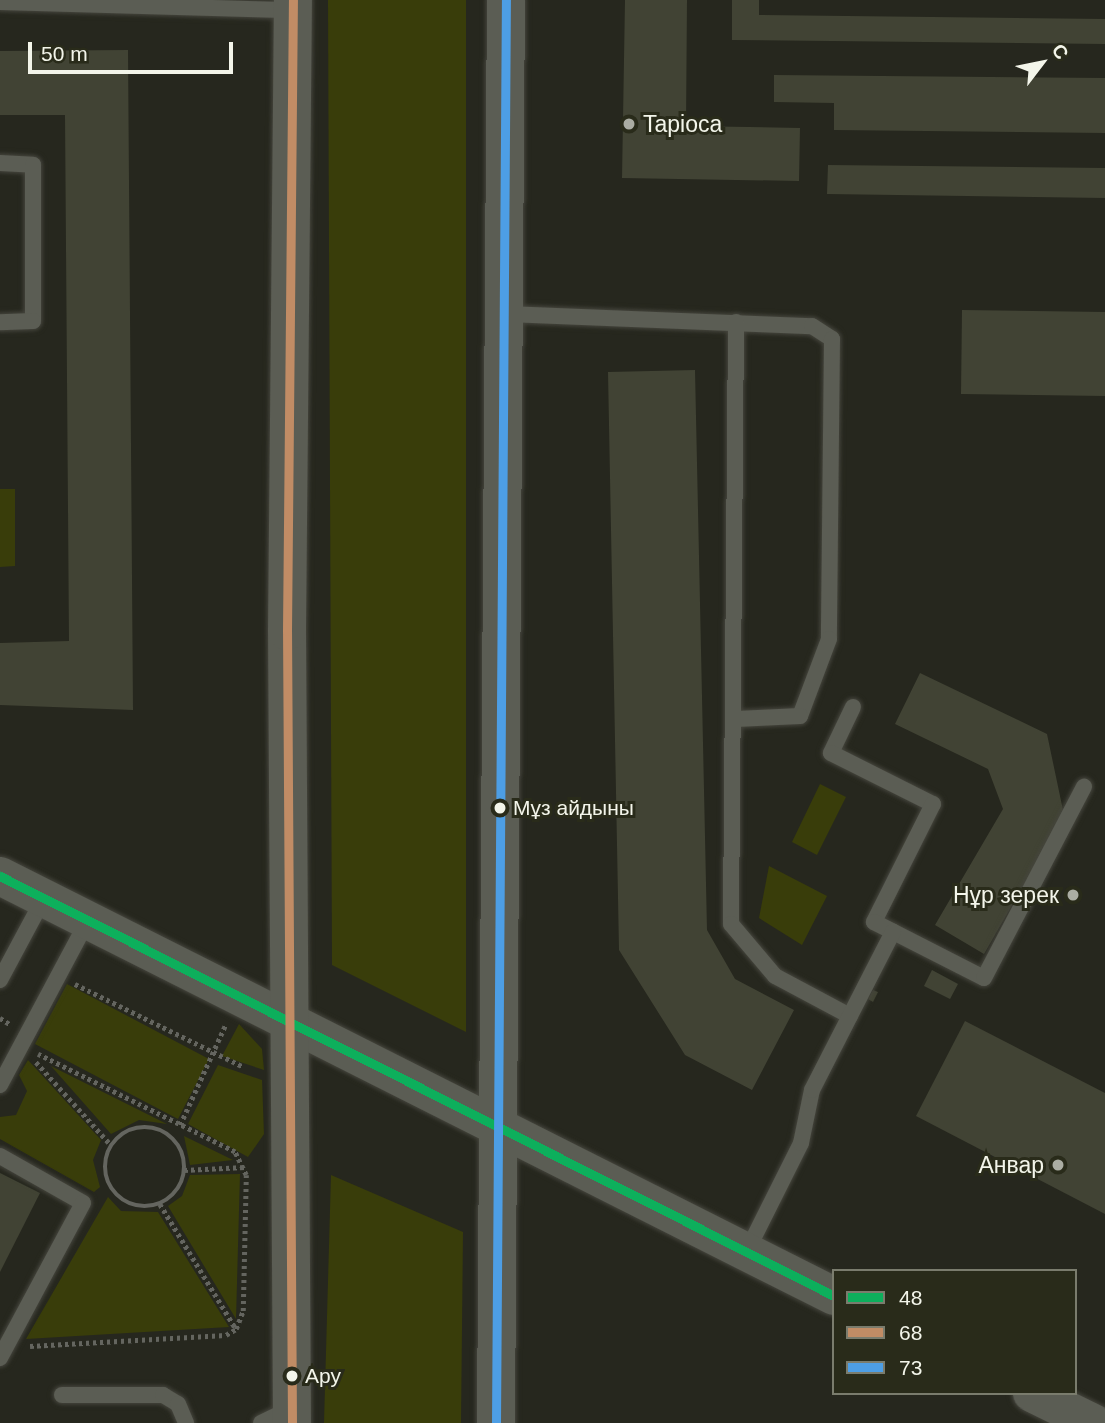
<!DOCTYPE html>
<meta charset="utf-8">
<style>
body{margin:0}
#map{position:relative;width:1105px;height:1423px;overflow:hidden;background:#26271e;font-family:Helvetica,sans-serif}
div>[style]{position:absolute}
.green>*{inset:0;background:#393d0a}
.building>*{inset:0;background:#414334}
.path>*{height:4.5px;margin-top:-2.25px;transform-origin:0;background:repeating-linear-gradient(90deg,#64655f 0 3.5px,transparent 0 7px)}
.path>.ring{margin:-2.25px;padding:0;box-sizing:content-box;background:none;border:4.5px solid #64655f;border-radius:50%}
.roads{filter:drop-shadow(0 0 2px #45453d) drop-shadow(0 0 2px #45453d)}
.lane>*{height:16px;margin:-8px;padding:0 8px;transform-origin:8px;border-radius:8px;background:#5b5d54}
.secondary>*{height:38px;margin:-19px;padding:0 19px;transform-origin:19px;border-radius:19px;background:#5b5d54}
.bus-1>*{height:9px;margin:-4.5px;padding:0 4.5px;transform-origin:4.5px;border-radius:4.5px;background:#0daf5c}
.bus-2>*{height:9px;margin:-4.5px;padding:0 4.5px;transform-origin:4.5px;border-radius:4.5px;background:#c18c65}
.bus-3>*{height:9px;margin:-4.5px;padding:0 4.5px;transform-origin:4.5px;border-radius:4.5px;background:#4d9ee5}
.dots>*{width:19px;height:19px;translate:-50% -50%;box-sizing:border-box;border:4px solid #292b1a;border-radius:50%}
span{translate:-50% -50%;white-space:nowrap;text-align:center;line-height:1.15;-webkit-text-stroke:6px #292b1a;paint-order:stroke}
.bus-label{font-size:21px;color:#f3f5ea}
.left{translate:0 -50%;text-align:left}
.poi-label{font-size:23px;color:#f3f5ea}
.right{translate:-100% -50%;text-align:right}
.legend{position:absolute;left:832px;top:1269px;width:245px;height:126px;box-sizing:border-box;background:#292b1a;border:2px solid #7a7c6d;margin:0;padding:9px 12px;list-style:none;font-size:21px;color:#f3f5ea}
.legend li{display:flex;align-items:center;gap:14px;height:35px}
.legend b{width:35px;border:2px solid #7a7c6d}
.north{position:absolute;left:1007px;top:28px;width:70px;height:70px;-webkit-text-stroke:5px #292b1a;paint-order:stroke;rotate:58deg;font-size:19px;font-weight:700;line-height:28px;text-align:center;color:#f3f5ea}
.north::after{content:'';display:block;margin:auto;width:24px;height:32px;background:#f3f5ea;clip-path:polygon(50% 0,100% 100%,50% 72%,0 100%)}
.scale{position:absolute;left:28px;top:42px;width:205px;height:32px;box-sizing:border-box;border:4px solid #f3f5ea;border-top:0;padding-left:9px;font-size:21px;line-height:24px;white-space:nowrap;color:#f3f5ea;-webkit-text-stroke:5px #292b1a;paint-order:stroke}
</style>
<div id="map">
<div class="green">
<div style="clip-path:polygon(328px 0,466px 0,466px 1032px,332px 965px)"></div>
<div style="clip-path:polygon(0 489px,15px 489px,15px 566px,0 567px)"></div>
<div style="clip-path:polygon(820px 784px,846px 797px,817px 855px,792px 842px)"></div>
<div style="clip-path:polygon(769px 866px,827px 896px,802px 945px,759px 918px)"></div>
<div style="clip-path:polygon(67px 984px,209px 1059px,178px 1119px,35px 1044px)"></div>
<div style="clip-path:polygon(239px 1024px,262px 1049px,264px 1070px,222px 1056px)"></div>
<div style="clip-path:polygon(28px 1060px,101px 1140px,93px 1160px,100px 1187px,94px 1192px,0 1139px,0 1117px,16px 1115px,27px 1091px,19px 1075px)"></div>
<div style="clip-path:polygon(218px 1065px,262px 1080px,264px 1134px,248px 1157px,188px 1124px)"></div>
<div style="clip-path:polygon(51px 1066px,167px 1124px,139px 1120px,111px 1134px)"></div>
<div style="clip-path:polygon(184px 1136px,233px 1160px,190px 1165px)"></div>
<div style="clip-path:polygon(240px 1174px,236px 1319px,168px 1206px,182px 1196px,190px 1175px)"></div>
<div style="clip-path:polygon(331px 1175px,463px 1232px,461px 1423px,324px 1423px)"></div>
<div style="clip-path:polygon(108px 1197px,121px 1211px,158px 1212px,229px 1327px,26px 1339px)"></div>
</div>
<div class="building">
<div style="clip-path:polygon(625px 0,687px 0,686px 126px,800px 128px,799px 181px,622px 178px)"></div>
<div style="clip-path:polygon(732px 0,759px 0,759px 15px,1105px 19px,1105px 44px,732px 40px)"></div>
<div style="clip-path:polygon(128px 50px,133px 710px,0 705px,0 643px,69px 641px,65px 115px,0 115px,0 51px)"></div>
<div style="clip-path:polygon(774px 75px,1105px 78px,1105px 133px,834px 130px,834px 103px,774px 102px)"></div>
<div style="clip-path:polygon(828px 165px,1105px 168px,1105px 198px,827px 194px)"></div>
<div style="clip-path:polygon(962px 310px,1105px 312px,1105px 396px,961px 394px)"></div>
<div style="clip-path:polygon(695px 370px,707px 930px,735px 979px,794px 1010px,752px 1090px,685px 1055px,619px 950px,608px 372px)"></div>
<div style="clip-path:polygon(920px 673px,1047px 734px,1064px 815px,984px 954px,935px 925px,1003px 809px,988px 769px,895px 724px)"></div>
<div style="clip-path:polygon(932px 970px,958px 984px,950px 999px,924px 986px)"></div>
<div style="clip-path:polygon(873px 990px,878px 992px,873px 1002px,868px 999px)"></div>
<div style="clip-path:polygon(965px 1021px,1105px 1093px,1105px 1214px,916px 1116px)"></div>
<div style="clip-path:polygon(0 1173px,40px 1193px,0 1272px)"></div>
</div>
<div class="path">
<div style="left:75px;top:984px;width:186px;rotate:26.2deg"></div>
<div style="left:0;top:1018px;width:13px;rotate:32deg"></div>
<div style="left:36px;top:1062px;width:112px;rotate:47.9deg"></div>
<div style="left:180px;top:1125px;width:109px;rotate:-65.6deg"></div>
<div class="ring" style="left:105px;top:1127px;width:75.5px;height:75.5px"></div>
<div style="left:184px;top:1170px;width:61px;rotate:-2.8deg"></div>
<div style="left:160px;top:1204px;width:146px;rotate:58.7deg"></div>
<div style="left:30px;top:1346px;width:196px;rotate:-3.2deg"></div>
<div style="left:226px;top:1335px;width:12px;rotate:-31deg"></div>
<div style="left:236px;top:1329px;width:19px;rotate:-69deg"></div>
<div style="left:243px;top:1311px;width:136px;rotate:-88.7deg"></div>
<div style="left:246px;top:1175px;width:25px;rotate:-116deg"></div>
<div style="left:235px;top:1152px;width:220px;rotate:-153.6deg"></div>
</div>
<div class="roads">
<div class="lane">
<div style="left:0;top:2px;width:293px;rotate:1.6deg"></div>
<div style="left:0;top:163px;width:33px;rotate:3deg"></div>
<div style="left:33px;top:165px;width:156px;rotate:90deg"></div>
<div style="left:33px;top:321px;width:33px;rotate:178deg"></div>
<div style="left:507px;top:314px;width:305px;rotate:2.3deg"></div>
<div style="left:812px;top:326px;width:24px;rotate:33deg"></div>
<div style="left:832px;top:339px;width:300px;rotate:90.6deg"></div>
<div style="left:829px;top:639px;width:82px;rotate:110.6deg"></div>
<div style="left:800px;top:716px;width:64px;rotate:177.3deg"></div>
<div style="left:736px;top:322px;width:602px;rotate:90.48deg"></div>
<div style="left:731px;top:924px;width:68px;rotate:49.8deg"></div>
<div style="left:775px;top:976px;width:85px;rotate:28.1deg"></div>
<div style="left:853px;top:707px;width:51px;rotate:115.6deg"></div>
<div style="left:831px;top:753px;width:114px;rotate:26.6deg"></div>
<div style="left:933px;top:804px;width:132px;rotate:116.6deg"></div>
<div style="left:874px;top:922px;width:123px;rotate:27deg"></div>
<div style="left:984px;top:978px;width:216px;rotate:-62.4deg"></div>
<div style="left:0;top:980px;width:93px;rotate:-61.8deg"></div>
<div style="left:0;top:1085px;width:187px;rotate:-61.9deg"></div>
<div style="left:0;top:1156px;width:95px;rotate:29.5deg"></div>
<div style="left:83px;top:1203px;width:176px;rotate:118.2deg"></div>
<div style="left:746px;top:1253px;width:123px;rotate:-63.4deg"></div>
<div style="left:801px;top:1143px;width:54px;rotate:-78.3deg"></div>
<div style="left:812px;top:1090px;width:178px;rotate:-62.9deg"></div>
<div style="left:62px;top:1395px;width:101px"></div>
<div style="left:163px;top:1395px;width:17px;rotate:31deg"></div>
<div style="left:178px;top:1404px;width:21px;rotate:67deg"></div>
<div style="left:261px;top:1423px;width:32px;rotate:-26deg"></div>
</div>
<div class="secondary">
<div style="left:0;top:876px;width:934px;rotate:26.73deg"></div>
<div style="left:1032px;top:1393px;width:68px;rotate:26.2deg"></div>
<div style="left:292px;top:1423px;width:792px;rotate:-90.36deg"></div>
<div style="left:287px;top:631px;width:631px;rotate:-89.46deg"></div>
<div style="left:496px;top:1423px;width:1423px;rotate:-89.6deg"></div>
</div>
</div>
<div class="bus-1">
<div style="left:0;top:876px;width:934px;rotate:26.73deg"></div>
</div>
<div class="bus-2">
<div style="left:292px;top:1423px;width:792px;rotate:-90.36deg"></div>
<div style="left:287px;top:631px;width:631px;rotate:-89.46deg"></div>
</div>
<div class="bus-3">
<div style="left:496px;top:1423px;width:1423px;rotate:-89.6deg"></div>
</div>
<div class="dots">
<div style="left:629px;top:124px;background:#abada3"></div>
<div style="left:500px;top:808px;background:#f3f5ea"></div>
<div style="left:1073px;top:895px;background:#abada3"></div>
<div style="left:1058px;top:1165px;background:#abada3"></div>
<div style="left:292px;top:1376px;background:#f3f5ea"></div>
</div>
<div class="bus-label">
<span class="left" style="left:513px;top:808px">Мұз айдыны</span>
<span class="left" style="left:305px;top:1376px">Ару</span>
</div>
<div class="poi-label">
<span class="left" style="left:643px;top:124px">Tapioca</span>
<span class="right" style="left:1059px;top:895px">Нұр зерек</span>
<span class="right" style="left:1044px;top:1165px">Анвар</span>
</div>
<ul class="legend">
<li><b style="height:9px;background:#0daf5c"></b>48</li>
<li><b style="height:9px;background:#c18c65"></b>68</li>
<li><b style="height:9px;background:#4d9ee5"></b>73</li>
</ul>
<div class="north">С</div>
<div class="scale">50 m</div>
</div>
